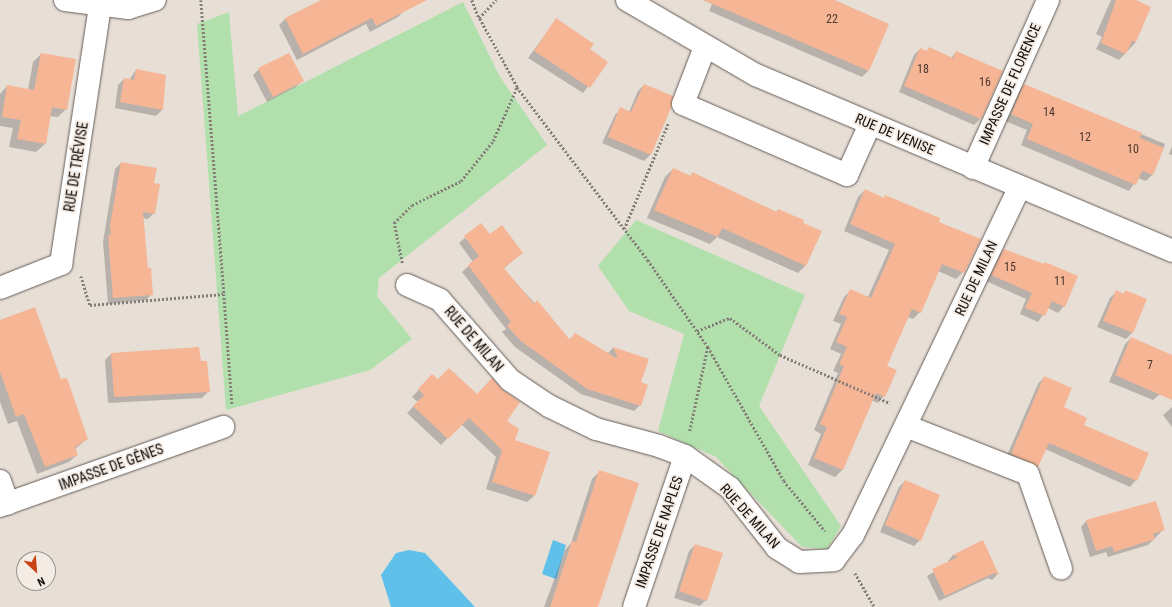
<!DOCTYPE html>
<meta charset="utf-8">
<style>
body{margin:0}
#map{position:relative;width:1172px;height:607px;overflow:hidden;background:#e7ded6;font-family:"Roboto Condensed",sans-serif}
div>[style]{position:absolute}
.green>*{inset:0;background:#b1e0ac}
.water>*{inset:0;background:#5fc0ea}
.shadow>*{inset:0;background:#0003}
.building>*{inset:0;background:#f6b595}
.path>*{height:2.5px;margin-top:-1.25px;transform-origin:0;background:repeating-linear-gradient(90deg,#847e79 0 2px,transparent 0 4px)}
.roads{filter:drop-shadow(0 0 1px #645c56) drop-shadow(0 0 1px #645c56)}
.minor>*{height:22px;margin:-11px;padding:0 11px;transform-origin:11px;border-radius:11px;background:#fff}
span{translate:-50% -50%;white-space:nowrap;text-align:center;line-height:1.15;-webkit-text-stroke:3.5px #f4ebe4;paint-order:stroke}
.number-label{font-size:12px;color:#4b382f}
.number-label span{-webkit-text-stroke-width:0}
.street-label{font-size:14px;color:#120f0d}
.north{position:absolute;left:16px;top:551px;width:40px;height:40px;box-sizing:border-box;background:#f4ebe4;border:1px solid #9a938e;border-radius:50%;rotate:154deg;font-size:11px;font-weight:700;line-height:16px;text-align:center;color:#120f0d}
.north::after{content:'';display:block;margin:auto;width:14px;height:18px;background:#ca4212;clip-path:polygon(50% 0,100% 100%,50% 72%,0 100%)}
</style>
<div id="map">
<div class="green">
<div style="clip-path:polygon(463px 2px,500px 77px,547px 145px,379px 278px,377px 296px,412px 339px,370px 370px,226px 410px,197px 24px,229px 12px,238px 116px)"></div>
<div style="clip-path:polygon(636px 220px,805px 295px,759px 406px,841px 526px,827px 549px,802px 547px,716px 457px,658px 431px,684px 334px,629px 311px,598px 266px)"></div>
</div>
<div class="water">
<div style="clip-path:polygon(553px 540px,566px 545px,556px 579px,542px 574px)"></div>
<div style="clip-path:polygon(409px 550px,425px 553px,475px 607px,391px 607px,381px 575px,396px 553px)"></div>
</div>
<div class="shadow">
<div style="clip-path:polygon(323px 0,399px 0,404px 11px,398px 17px,370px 32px,366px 24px,297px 60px,279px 25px,285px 19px)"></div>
<div style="clip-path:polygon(703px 0,834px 0,888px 24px,868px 71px,862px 77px,709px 11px,712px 4px)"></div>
<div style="clip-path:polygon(1111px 0,1133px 0,1136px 42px,1119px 60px,1096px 49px,1102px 37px,1096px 34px)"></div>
<div style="clip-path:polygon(556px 20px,589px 49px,607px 62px,583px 93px,528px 58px)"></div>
<div style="clip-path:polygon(929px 48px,951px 58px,956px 52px,980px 119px,974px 125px,899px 92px,914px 55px,920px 49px,926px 52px)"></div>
<div style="clip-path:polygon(41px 54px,66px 109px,58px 117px,49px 116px,45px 144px,36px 152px,9px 147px,13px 128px,0 126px,0 94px,7px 86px,28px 90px,33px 62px)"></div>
<div style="clip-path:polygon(259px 69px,302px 81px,296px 87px,267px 102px,253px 75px)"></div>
<div style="clip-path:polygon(136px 70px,162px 110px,156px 116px,115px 108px,118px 85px,124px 79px,129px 80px)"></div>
<div style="clip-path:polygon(644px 85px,670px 107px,650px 155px,644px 161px,602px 143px,615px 115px,621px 109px,629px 112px,638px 91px)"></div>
<div style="clip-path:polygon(1024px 85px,1165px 144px,1152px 175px,1146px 181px,1138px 178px,1129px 191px,1021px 145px,1027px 130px,1005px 121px,1018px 91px)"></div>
<div style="clip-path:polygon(1172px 146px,1172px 155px,1169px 154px)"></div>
<div style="clip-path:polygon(121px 163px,156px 169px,153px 184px,154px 213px,148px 219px,142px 218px,147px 269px,152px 294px,146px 300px,108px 304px,103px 242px,115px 169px)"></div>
<div style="clip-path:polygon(673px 169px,690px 176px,693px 174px,776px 212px,778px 210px,806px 265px,798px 273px,717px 237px,710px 244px,647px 218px,665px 177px)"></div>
<div style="clip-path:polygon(865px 190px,883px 199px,886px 196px,938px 222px,963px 272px,956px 279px,938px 271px,920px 312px,913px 319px,908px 317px,886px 366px,884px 396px,878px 403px,871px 400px,842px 470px,835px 477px,808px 465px,821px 434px,814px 430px,838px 373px,833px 371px,841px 354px,830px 349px,841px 324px,833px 321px,844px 297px,851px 290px,868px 297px,889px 250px,844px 231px,858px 197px)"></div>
<div style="clip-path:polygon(481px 224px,490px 236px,522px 253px,503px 269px,569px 340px,575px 334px,607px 354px,613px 348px,648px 359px,640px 383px,640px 405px,634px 411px,581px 394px,515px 347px,502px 332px,506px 329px,462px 272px,473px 262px,459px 243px)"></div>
<div style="clip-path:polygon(1004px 250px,1064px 306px,1058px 313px,1048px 308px,1038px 322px,1020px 314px,1026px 299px,986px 281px,998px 256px)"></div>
<div style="clip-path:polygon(1116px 292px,1123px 294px,1126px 292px,1146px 300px,1132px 333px,1126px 339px,1097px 327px,1110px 298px)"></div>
<div style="clip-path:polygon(0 321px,60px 381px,87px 439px,75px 449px,77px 455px,69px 462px,37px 474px,17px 421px,8px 424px,0 402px)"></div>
<div style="clip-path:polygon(1131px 338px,1172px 356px,1172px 365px,1160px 394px,1153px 400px,1109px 382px,1125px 344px)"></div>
<div style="clip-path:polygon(111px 354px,206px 362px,208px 392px,202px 398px,108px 403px,105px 360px)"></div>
<div style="clip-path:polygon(1044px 377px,1063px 408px,1136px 480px,1130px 487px,1045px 449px,1037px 467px,1031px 473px,1005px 460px,1038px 384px)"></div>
<div style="clip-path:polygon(438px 380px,506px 421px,534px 496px,527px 502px,486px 489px,496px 457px,461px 424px,441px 445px,407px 413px,418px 402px,412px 397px,426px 382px)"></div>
<div style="clip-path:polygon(1172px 407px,1172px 427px,1163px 415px)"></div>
<div style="clip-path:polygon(600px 471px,597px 607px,544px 607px,565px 550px,571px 543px,592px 479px)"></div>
<div style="clip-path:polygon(905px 481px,920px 540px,914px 546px,880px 532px,899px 487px)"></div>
<div style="clip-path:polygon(1087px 520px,1163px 530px,1148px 545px,1108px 557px,1106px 552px,1090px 557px,1081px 527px)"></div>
<div style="clip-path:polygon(982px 541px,998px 574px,992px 580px,988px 578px,939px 601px,927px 576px,950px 562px,948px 561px,953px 555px)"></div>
<div style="clip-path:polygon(695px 545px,706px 600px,700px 606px,674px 598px,689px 551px)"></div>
</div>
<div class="building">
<div style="clip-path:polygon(321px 0,427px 0,376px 26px,372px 18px,303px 54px,285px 18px)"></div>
<div style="clip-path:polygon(703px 0,834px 0,889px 24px,869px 71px)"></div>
<div style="clip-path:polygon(1116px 0,1136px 0,1151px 7px,1136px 42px,1132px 41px,1126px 54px,1101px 43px)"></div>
<div style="clip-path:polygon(556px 18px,594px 44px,590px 49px,608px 62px,590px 88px,534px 51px)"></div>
<div style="clip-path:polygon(929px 47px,953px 58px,956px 51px,1003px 71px,981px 119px,904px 86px,920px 48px,927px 51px)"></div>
<div style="clip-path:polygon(41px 53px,76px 59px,67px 110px,52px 107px,46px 144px,17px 139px,21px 120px,2px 117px,7px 85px,34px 90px)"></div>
<div style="clip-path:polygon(289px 53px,304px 81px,273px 97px,258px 68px)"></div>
<div style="clip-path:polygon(136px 69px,166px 75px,163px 110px,120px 102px,124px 78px,134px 80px)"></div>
<div style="clip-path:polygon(644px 84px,673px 96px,671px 108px,651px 155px,608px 137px,620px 107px,631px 112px)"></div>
<div style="clip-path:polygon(1024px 84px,1142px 133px,1140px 138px,1164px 148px,1153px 175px,1142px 171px,1136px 185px,1027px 139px,1033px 124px,1011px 114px)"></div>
<div style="clip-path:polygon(121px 162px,157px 168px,154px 183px,160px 184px,155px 214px,143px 212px,148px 268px,151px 268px,153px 295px,113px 298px,108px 235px,111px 235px,110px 225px)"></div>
<div style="clip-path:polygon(673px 168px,691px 176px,692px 172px,777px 212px,778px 209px,804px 220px,803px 223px,822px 231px,806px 266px,722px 228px,718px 237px,654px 210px)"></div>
<div style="clip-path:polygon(865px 189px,884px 198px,885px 195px,940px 218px,939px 222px,981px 239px,964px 273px,942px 264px,921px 313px,912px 309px,887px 366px,897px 370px,885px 397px,876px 393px,843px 470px,814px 458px,827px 427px,820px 424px,844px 366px,839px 364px,847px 347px,836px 342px,847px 317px,839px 314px,850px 289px,871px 298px,895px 244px,850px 224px)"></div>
<div style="clip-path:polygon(481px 223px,490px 234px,502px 225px,523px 253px,504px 268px,534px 304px,537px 300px,570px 340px,575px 333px,618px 359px,613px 347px,649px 359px,641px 382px,648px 385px,641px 406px,587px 389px,521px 341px,507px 326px,511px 322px,468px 265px,479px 256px,464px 236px)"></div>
<div style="clip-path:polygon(1004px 249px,1044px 264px,1045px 262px,1078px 276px,1065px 307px,1052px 301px,1045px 316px,1025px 308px,1032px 293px,991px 275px)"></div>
<div style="clip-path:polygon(1116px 290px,1124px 294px,1125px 290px,1147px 299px,1133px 333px,1103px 321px)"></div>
<div style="clip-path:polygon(35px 307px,61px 379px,67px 378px,88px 439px,75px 447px,78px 455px,45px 467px,24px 414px,16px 417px,0 372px,0 320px)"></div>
<div style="clip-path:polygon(1131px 337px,1172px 355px,1172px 400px,1115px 375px)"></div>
<div style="clip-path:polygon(199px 347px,201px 361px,207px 361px,210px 392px,114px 397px,111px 353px)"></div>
<div style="clip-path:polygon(449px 368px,477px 394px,492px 378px,503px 390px,520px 402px,507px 421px,519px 429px,515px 440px,550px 452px,535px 496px,492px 482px,502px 450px,469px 418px,448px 439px,413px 406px,424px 395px,418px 389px,432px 374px,438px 379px)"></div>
<div style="clip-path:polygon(1044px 376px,1072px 388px,1064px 407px,1087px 418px,1084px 425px,1149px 453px,1137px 481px,1049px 443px,1038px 467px,1011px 454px)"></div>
<div style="clip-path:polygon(599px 470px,639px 483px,598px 607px,550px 607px,572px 541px,576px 542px)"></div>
<div style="clip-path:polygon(905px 480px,940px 495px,921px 541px,885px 525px)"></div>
<div style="clip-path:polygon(1156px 501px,1165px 530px,1153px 534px,1155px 539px,1114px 552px,1112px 546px,1096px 551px,1086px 520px)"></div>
<div style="clip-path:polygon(983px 540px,999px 575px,994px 573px,945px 596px,932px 569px,958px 557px,953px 555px)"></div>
<div style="clip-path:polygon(695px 544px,723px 553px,707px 601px,679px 591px)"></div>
</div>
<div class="path">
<div style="left:201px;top:0;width:295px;rotate:85.5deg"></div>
<div style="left:472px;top:0;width:19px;rotate:69deg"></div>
<div style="left:517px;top:87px;width:217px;rotate:52.9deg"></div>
<div style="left:648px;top:260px;width:106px;rotate:55.4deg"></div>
<div style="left:708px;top:347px;width:86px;rotate:102.1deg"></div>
<div style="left:624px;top:229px;width:114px;rotate:-67.3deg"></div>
<div style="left:402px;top:263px;width:41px;rotate:-101.3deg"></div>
<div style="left:394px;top:223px;width:25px;rotate:-45deg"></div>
<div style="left:412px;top:205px;width:55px;rotate:-26.1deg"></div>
<div style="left:461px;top:181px;width:51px;rotate:-51.3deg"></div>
<div style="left:493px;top:141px;width:59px;rotate:-66deg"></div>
<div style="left:517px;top:87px;width:79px;rotate:-118.8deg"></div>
<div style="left:479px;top:18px;width:25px;rotate:-47deg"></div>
<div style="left:81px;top:276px;width:30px;rotate:73deg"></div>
<div style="left:90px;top:305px;width:134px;rotate:-4.7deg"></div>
<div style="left:224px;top:294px;width:110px;rotate:85.8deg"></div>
<div style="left:697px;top:331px;width:35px;rotate:-22deg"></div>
<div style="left:730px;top:318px;width:62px;rotate:36.5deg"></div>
<div style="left:780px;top:355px;width:120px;rotate:23.6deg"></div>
<div style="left:708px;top:347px;width:154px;rotate:60.4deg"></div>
<div style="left:784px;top:481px;width:65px;rotate:50.6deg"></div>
<div style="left:855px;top:573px;width:39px;rotate:60deg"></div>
</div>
<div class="roads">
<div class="minor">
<div style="left:65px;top:0;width:64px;rotate:7.2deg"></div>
<div style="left:128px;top:8px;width:28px;rotate:-17deg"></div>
<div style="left:627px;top:0;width:149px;rotate:30.2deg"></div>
<div style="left:756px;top:75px;width:452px;rotate:22.9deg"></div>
<div style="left:705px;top:47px;width:61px;rotate:111.1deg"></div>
<div style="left:683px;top:104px;width:179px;rotate:23.4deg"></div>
<div style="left:847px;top:175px;width:56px;rotate:-65.7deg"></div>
<div style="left:973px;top:168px;width:184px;rotate:-65.9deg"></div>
<div style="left:407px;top:285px;width:36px;rotate:24deg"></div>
<div style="left:440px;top:300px;width:106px;rotate:48.8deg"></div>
<div style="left:510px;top:380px;width:47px;rotate:33.7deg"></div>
<div style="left:549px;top:406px;width:52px;rotate:26.1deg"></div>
<div style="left:596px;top:429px;width:65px;rotate:15.1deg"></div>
<div style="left:659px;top:446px;width:28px;rotate:21deg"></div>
<div style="left:685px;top:456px;width:55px;rotate:35.4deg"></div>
<div style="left:730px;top:488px;width:76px;rotate:51.9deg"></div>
<div style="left:777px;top:548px;width:26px;rotate:32deg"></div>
<div style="left:799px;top:562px;width:35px;rotate:-3deg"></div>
<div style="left:834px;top:560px;width:31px;rotate:-53deg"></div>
<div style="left:853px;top:535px;width:385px;rotate:-64.4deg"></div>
<div style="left:0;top:288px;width:66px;rotate:-21.5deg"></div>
<div style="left:61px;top:264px;width:262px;rotate:-81.4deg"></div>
<div style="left:906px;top:426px;width:131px;rotate:21.5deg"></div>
<div style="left:1028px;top:474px;width:100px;rotate:70.7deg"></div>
<div style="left:0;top:481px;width:24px;rotate:71deg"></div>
<div style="left:0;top:506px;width:237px;rotate:-19.5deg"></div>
<div style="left:634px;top:607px;width:159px;rotate:-71.3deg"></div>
</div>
</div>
<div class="number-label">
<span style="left:832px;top:20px">22</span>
<span style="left:923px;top:70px">18</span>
<span style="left:985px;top:83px">16</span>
<span style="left:1049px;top:113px">14</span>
<span style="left:1085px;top:138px">12</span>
<span style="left:1133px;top:150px">10</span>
<span style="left:1010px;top:268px">15</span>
<span style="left:1060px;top:282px">11</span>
<span style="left:1150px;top:366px">7</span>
</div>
<div class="street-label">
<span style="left:1010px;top:84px;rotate:-66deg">IMPASSE DE FLORENCE</span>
<span style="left:895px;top:134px;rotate:23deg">RUE DE VENISE</span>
<span style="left:76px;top:167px;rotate:-81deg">RUE DE TRÉVISE</span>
<span style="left:976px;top:278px;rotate:-65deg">RUE DE MILAN</span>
<span style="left:474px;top:339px;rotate:49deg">RUE DE MILAN</span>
<span style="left:111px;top:467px;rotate:-20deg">IMPASSE DE GÊNES</span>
<span style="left:750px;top:516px;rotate:48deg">RUE DE MILAN</span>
<span style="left:659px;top:532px;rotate:-71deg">IMPASSE DE NAPLES</span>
</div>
<div class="north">N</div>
</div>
